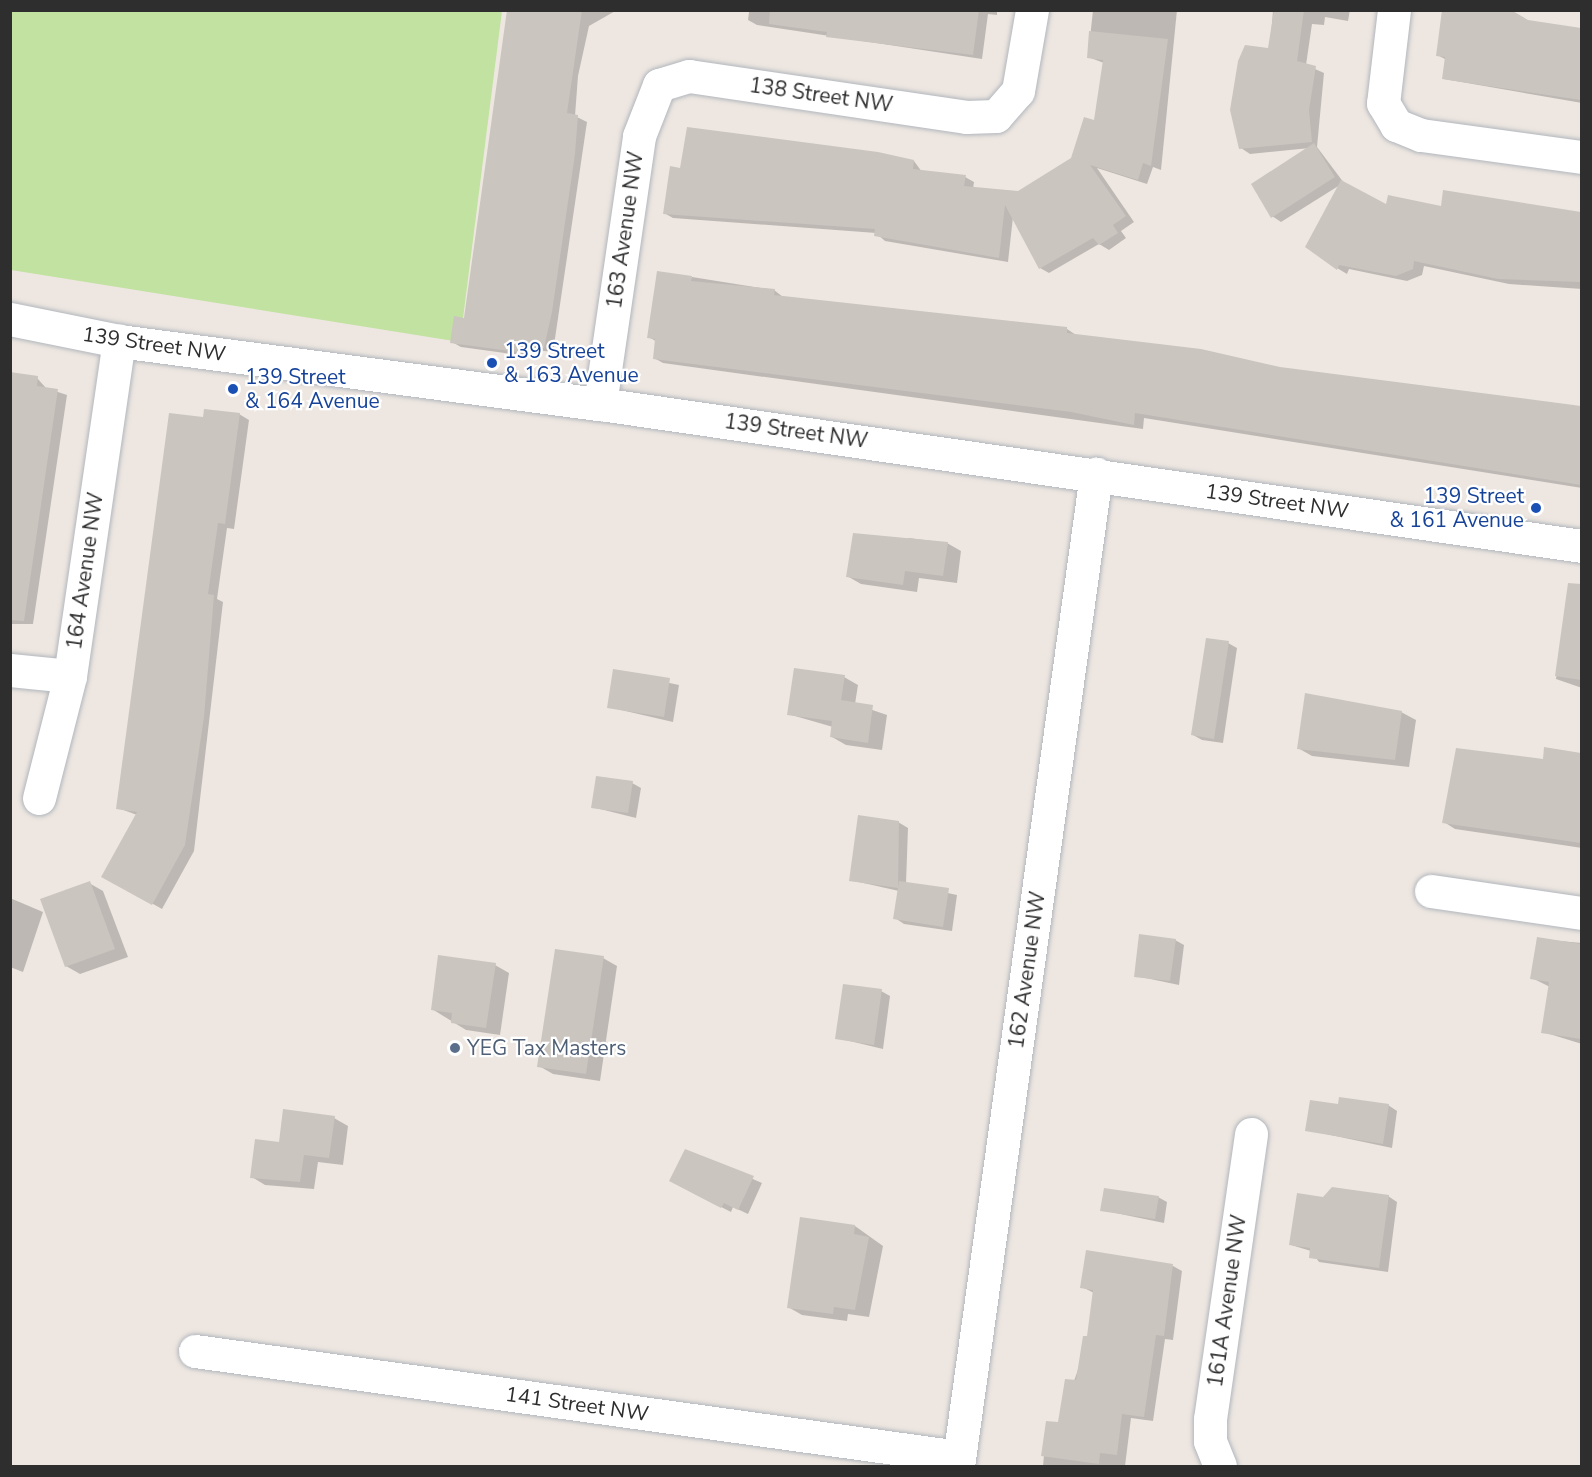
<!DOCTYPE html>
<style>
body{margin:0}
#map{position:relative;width:1592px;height:1477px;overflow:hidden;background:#eee7e1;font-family:"Nunito Sans",sans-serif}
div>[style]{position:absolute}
.green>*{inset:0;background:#c2e2a1}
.shadow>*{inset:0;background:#0003}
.building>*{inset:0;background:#cac5bf}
.roads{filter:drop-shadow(0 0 2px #b1b6bd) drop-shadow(0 0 2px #b1b6bd)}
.minor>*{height:33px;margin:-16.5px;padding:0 16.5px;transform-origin:16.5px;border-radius:16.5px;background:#fff}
.dots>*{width:16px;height:16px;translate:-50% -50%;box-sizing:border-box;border:3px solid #fff;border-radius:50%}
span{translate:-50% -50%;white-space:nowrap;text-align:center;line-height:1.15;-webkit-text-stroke:4.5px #fff;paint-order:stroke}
.street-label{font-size:21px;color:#2e2e2e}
.transit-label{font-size:21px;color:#164399}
.left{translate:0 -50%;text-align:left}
.right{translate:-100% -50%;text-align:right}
.service-label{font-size:21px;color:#4e5e75}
.frame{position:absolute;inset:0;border:12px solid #2e2e2e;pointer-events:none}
</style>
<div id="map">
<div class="green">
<div style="clip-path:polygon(11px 11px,502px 11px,460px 342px,11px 270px)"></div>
</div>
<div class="shadow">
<div style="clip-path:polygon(569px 10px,617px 10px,589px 26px,578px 76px,575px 116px,587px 122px,553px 352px,528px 349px,527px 356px,461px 347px,452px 342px,465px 319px)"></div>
<div style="clip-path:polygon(739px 10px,997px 10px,997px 15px,988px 14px,982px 59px,757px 25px,748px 20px,749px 12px)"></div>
<div style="clip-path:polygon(1093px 10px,1177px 10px,1161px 170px,1153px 167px,1147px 184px,1097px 168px,1134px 222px,1121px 231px,1126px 238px,1109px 250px,1099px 244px,1049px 273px,1040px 268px,1013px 217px,1008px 262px,885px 241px,876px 233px,673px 218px,664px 213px,681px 169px,914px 161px,922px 172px,965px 177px,974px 182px,973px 189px,1018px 193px,1072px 159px,1095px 122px,1104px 63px,1088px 57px)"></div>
<div style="clip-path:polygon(1273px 10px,1350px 10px,1348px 21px,1325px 17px,1324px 25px,1312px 24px,1306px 65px,1324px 73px,1317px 147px,1344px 183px,1387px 207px,1442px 207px,1444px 192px,1582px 213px,1582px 289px,1509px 284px,1424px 266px,1422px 275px,1407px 281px,1349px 269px,1347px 274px,1337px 268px,1340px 185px,1281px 222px,1272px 216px,1310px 148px,1250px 154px,1241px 148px,1270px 50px)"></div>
<div style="clip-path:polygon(1528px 21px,1582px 29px,1582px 103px,1444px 79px,1447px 60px,1437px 55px)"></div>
<div style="clip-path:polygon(692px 277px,774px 290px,783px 297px,1067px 329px,1076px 335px,1279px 369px,1582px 407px,1582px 488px,1144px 418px,1143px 429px,663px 363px,654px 358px,657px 342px,649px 337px)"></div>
<div style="clip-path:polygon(10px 374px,37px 378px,46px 388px,67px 395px,33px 624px,10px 624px)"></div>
<div style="clip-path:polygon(239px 414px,249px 420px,234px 529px,227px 528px,217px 599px,223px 602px,194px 851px,162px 909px,103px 876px,137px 815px,118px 808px,204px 418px)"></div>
<div style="clip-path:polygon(909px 538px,947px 543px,961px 551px,957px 583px,919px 578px,917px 592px,861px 584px,847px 576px)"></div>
<div style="clip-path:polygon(1567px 603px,1582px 605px,1582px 688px,1556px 679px)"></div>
<div style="clip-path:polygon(1228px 643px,1237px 648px,1223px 743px,1202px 740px,1193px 735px)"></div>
<div style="clip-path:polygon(614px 671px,679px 685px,673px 722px,608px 707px)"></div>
<div style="clip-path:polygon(844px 677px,858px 685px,855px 704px,887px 715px,882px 750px,846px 745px,832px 737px,833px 727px,788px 714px)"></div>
<div style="clip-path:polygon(1401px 712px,1416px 720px,1409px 767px,1312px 756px,1298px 748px)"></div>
<div style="clip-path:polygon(1546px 749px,1582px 754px,1582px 848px,1455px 829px,1444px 822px,1544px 761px)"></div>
<div style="clip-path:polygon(632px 783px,641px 788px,636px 818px,592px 807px)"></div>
<div style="clip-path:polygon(898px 822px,908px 828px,906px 884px,957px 895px,952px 931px,904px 924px,895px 918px,899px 891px,850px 880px)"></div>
<div style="clip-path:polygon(89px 883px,103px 891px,128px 957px,80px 974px,66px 966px)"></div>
<div style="clip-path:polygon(10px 898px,43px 912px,23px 972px,10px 967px)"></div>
<div style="clip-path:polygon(1538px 939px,1582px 943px,1582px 1044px,1543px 1032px,1550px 987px,1532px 978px)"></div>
<div style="clip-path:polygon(1175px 940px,1184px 945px,1179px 985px,1136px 976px)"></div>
<div style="clip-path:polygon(603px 958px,617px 966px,600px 1081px,553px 1074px,539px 1066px)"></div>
<div style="clip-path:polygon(495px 965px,509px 973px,500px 1035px,466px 1030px,432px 1009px)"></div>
<div style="clip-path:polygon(881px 991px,890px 996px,883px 1049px,837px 1038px)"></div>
<div style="clip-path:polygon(1388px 1105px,1397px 1111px,1392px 1148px,1307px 1130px,1339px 1106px)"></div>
<div style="clip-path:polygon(334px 1118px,348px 1126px,343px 1165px,318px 1162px,314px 1189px,265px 1185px,252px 1177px,280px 1144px)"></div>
<div style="clip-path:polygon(686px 1150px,762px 1183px,748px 1214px,733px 1207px,731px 1212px,680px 1186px)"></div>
<div style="clip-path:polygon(1388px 1196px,1397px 1202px,1388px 1272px,1319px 1262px,1311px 1251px,1291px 1245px,1323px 1199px)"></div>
<div style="clip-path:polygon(1158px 1197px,1167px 1202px,1164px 1223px,1101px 1210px)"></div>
<div style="clip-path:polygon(855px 1226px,883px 1246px,869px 1317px,848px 1314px,847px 1321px,802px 1315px,788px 1307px)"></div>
<div style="clip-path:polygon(1173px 1266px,1182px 1271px,1173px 1340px,1165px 1339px,1153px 1421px,1131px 1418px,1125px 1466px,1043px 1466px,1047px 1422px,1059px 1424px,1089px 1338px,1094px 1293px,1082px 1287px)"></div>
</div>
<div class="building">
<div style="clip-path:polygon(507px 10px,582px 10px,567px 113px,578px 115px,575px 154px,552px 312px,544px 348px,519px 344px,518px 352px,450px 343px,454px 316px,464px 318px)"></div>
<div style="clip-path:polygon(770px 10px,979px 10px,973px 55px,826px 37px,827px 32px,769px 24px)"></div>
<div style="clip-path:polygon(1274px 10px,1304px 10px,1297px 61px,1316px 66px,1309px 110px,1312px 142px,1239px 149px,1230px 110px,1238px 61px,1245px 45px,1268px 48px)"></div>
<div style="clip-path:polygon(1442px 10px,1511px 10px,1528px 20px,1581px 28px,1581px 100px,1442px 79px,1445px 57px,1436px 56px)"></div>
<div style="clip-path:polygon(1089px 31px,1168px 39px,1151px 166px,1143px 163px,1138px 180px,1090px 165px,1126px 216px,1113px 225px,1118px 233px,1099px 245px,1093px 238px,1039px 269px,1005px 205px,999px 258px,874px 236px,875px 229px,663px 214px,670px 166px,680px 168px,687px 127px,878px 152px,914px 160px,913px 169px,966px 175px,964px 186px,1018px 191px,1071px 158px,1084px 117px,1094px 120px,1103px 60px,1087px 58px)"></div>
<div style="clip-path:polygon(1314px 143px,1335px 177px,1271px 218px,1251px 184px)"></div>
<div style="clip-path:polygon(1341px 180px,1386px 204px,1388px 195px,1441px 206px,1443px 190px,1581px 212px,1581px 282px,1498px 279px,1414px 261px,1413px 269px,1396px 276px,1339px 265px,1337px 270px,1305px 247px)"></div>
<div style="clip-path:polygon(657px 271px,692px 276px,691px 281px,775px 289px,774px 295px,1067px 327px,1067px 333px,1201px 349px,1280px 367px,1581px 406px,1581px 485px,1135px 413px,1134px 425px,1071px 412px,653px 359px,655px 339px,647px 338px)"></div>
<div style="clip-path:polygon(10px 372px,38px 376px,37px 386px,58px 389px,24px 621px,10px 620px)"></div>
<div style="clip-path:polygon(204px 409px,240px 413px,225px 524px,218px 523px,208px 594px,214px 595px,204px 717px,185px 845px,152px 905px,101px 877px,137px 812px,116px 809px,169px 413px,203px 417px)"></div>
<div style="clip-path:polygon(853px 533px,948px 542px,943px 576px,905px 571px,903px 585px,846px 577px)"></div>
<div style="clip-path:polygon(1568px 583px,1581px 584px,1581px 680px,1555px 676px)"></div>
<div style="clip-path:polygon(1206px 638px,1229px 641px,1214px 739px,1191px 735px)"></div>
<div style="clip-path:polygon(794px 668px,845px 675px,841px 700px,873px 705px,868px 743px,830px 737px,832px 721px,787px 715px)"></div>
<div style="clip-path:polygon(613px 669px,670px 678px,664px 717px,607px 708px)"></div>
<div style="clip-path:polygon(1305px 693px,1402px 711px,1395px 760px,1297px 749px)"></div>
<div style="clip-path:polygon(1544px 747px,1581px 753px,1581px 843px,1442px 823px,1456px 748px,1543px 759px)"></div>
<div style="clip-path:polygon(596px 776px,633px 781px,628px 813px,591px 808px)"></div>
<div style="clip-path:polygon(858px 815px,899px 821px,898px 888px,849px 881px)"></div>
<div style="clip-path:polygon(90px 881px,115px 949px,65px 967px,40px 899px)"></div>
<div style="clip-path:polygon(899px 881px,949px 888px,943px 927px,893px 919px)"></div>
<div style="clip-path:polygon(1139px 934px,1176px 939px,1170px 981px,1134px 977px)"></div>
<div style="clip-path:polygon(1537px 937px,1581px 944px,1581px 1039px,1541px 1033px,1549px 982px,1530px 979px)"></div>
<div style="clip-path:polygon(555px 949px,604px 956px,586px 1074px,537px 1067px)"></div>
<div style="clip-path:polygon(438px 955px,496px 963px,486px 1028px,451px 1023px,452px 1013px,431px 1010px)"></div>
<div style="clip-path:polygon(843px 984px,882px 989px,874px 1045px,835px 1039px)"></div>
<div style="clip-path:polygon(1339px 1097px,1389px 1104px,1383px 1144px,1305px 1131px,1310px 1100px,1338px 1104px)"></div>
<div style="clip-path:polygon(283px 1109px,335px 1116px,329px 1158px,304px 1155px,300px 1182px,250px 1178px,255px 1139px,279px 1142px)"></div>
<div style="clip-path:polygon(685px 1149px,754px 1176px,738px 1210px,724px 1203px,721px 1208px,669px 1181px)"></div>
<div style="clip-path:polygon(1332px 1187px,1389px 1195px,1379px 1268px,1309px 1258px,1310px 1248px,1289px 1245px,1297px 1193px,1323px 1197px)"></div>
<div style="clip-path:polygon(1104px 1188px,1159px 1196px,1155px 1219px,1100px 1211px)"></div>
<div style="clip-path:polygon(800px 1217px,855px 1225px,854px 1234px,869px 1237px,855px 1310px,834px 1307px,833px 1314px,787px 1308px)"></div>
<div style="clip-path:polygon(1086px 1250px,1173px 1264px,1164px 1336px,1156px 1335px,1144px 1417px,1122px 1414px,1117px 1455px,1100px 1453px,1099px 1464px,1041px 1456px,1046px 1421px,1058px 1422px,1065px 1379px,1076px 1380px,1083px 1336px,1087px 1336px,1093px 1290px,1080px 1288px)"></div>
</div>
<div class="roads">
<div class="minor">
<div style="left:1394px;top:10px;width:94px;rotate:96.7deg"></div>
<div style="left:1383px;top:103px;width:26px;rotate:59deg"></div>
<div style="left:1396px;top:125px;width:27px;rotate:22deg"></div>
<div style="left:1421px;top:135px;width:162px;rotate:7.8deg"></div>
<div style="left:10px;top:319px;width:111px;rotate:11.4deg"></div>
<div style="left:119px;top:341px;width:485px;rotate:7.5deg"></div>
<div style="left:600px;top:404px;width:992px;rotate:8.23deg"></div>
<div style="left:600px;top:404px;width:271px;rotate:-81.7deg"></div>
<div style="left:639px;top:136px;width:55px;rotate:-68.6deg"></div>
<div style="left:659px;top:85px;width:31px;rotate:-17deg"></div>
<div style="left:689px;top:76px;width:280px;rotate:8.4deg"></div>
<div style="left:966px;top:117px;width:30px;rotate:-2deg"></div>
<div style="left:996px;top:116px;width:33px;rotate:-49deg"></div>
<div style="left:1018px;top:91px;width:82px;rotate:-80.2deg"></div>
<div style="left:10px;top:670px;width:60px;rotate:5.7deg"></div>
<div style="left:39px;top:798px;width:126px;rotate:-75.7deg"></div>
<div style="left:70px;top:676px;width:339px;rotate:-81.7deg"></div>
<div style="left:1431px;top:891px;width:153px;rotate:8.3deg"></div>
<div style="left:195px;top:1351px;width:771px;rotate:7.9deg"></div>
<div style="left:958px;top:1466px;width:1002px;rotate:-82.08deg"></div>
<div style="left:1220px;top:1466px;width:27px;rotate:-112deg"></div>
<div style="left:1210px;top:1441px;width:22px;rotate:-90deg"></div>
<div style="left:1210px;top:1419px;width:288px;rotate:-81.8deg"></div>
</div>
</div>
<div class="dots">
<div style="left:492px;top:363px;background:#1a4fb4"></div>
<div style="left:233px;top:389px;background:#1a4fb4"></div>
<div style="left:1536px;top:508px;background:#1a4fb4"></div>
<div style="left:455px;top:1048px;background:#5c6f8a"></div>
</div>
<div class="street-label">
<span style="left:821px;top:95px;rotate:8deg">138 Street NW</span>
<span style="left:625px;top:230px;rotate:-82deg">163 Avenue NW</span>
<span style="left:154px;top:344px;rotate:8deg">139 Street NW</span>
<span style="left:796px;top:431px;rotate:8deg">139 Street NW</span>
<span style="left:1277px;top:501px;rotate:8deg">139 Street NW</span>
<span style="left:85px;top:571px;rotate:-82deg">164 Avenue NW</span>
<span style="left:1027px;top:970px;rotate:-82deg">162 Avenue NW</span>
<span style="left:1227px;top:1301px;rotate:-82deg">161A Avenue NW</span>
<span style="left:577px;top:1404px;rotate:8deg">141 Street NW</span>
</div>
<div class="transit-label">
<span class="left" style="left:504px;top:363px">139 Street<br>&amp; 163 Avenue</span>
<span class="left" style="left:245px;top:389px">139 Street<br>&amp; 164 Avenue</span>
<span class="right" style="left:1524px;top:508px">139 Street<br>&amp; 161 Avenue</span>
</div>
<div class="service-label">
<span class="left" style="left:467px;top:1048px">YEG Tax Masters</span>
</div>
<div class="frame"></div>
</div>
